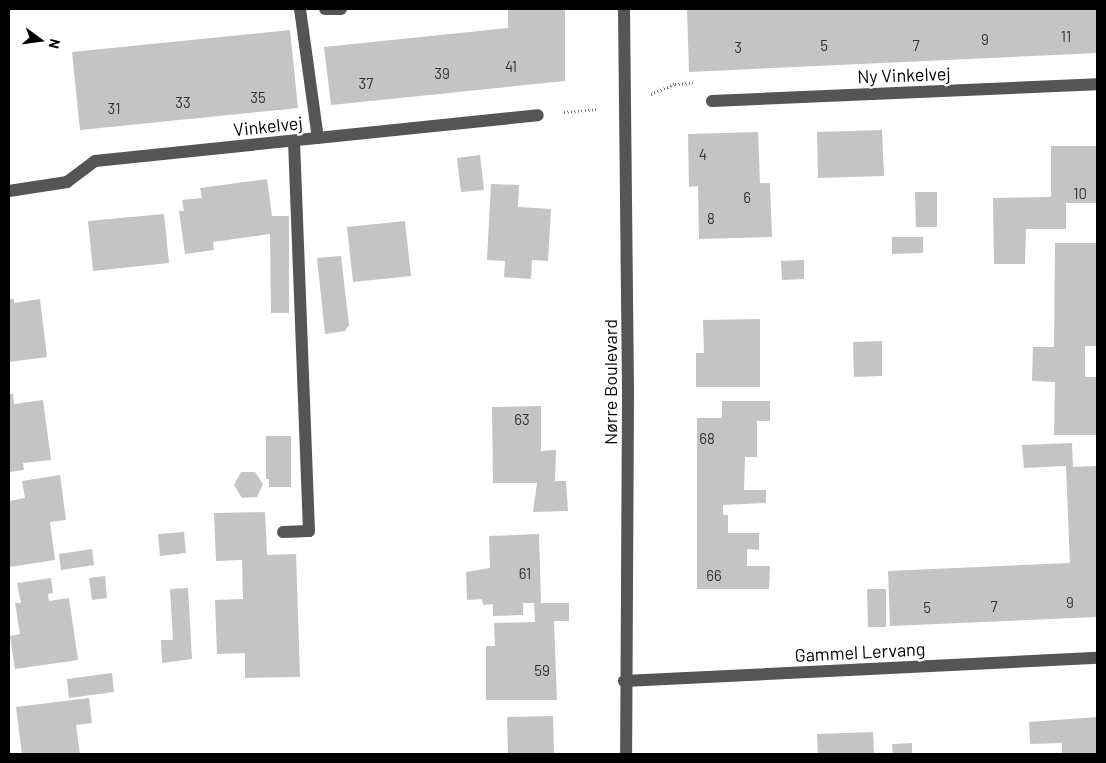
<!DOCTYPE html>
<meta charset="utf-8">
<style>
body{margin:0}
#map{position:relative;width:1106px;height:763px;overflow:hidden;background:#fff;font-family:Barlow,sans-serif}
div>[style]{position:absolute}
.building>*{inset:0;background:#c4c4c4}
.path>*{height:3px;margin-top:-1.5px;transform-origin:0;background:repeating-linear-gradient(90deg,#777 0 1px,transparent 0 3.5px)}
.minor>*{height:12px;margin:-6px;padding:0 6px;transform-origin:6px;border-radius:6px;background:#555}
span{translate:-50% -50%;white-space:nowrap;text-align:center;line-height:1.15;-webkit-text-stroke:5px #fff;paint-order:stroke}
.number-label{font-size:15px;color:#313131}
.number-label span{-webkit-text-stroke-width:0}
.street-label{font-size:18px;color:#000}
.frame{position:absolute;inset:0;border:10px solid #000;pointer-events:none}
.north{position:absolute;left:15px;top:15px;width:50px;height:50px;-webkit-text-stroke:4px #fff;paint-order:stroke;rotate:104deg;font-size:14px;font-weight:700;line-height:20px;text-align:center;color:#000}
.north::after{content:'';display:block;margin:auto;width:18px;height:22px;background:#000;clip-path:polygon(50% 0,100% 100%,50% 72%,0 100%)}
</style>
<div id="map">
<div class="building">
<div style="clip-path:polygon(508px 9px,565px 9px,565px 81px,331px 105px,324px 47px,508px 28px)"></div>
<div style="clip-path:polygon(687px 9px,1097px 9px,1097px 53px,689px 72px)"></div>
<div style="clip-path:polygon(290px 30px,298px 108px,80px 130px,72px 52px)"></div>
<div style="clip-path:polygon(882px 130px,884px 176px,818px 178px,817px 132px)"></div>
<div style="clip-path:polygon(758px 132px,760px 183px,770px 183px,772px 237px,699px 239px,698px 186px,689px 187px,688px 134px)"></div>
<div style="clip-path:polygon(1051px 146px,1097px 146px,1097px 203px,1066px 203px,1066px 229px,1026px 229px,1025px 264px,994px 264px,993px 198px,1051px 197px)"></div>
<div style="clip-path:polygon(480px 155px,484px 190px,461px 192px,457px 158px)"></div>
<div style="clip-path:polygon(267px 179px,272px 216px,289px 216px,289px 313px,271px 313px,270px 234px,213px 242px,214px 250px,185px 254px,179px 211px,184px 211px,182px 200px,202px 198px,200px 188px)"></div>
<div style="clip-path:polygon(491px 184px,519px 185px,518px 207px,551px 209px,548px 261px,532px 260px,531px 279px,504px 277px,505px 261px,487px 260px)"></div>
<div style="clip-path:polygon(915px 192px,937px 192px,937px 227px,916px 227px)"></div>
<div style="clip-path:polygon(164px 214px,169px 263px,93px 271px,88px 221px)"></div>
<div style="clip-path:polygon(405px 221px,411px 276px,353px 282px,347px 227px)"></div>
<div style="clip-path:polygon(892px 237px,923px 237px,923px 253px,892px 254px)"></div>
<div style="clip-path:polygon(1055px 243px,1097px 243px,1097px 346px,1085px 346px,1085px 377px,1097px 377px,1097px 435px,1054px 435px,1055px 382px,1032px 381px,1033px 347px,1054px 347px)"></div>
<div style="clip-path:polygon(341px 256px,349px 325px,345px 331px,325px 334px,317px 258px)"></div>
<div style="clip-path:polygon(804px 260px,804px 279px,782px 280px,781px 261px)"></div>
<div style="clip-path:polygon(9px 299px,14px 299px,14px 303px,40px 299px,47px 357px,9px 362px)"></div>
<div style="clip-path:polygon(760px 319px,760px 387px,696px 387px,696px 353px,704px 353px,703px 320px)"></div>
<div style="clip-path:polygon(882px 341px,882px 376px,854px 377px,853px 342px)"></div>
<div style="clip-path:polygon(9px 394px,13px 394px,14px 404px,43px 400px,51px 460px,23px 463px,24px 470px,9px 472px)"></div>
<div style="clip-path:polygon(722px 401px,770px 401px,770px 421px,757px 421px,757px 457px,745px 457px,744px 490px,766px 490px,766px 503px,723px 505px,723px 515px,728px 515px,728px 533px,759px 533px,759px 550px,747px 549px,747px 566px,770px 566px,769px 589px,697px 589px,697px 418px,722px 418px)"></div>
<div style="clip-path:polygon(541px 406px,541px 451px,556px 450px,555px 481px,566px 481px,568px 511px,533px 512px,537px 483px,493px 483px,492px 407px)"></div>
<div style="clip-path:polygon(266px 436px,291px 436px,291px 487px,269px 487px,269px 479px,266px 479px)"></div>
<div style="clip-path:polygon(1072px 443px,1073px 467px,1097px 466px,1097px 617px,890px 626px,888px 571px,1070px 563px,1066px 466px,1024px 468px,1022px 445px)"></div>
<div style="clip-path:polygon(241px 472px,255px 472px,263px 484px,257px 497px,242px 498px,234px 485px)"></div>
<div style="clip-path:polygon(60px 475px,66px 520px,50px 522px,55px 560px,9px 567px,9px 501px,25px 498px,22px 481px)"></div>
<div style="clip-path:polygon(265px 512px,267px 555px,296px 554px,300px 677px,245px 678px,245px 653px,217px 654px,215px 600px,243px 599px,242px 560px,216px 561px,214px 513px)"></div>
<div style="clip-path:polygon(184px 532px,186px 553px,160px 556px,158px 534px)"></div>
<div style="clip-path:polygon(539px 534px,541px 603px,569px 603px,569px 621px,554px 621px,557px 700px,486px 700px,486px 646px,495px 646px,494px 623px,535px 622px,534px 603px,523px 603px,523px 615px,493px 616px,493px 604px,483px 605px,482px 599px,467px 600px,466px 572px,490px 568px,489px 536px)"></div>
<div style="clip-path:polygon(92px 549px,94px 565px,61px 570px,59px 554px)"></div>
<div style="clip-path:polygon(105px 576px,107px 598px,92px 600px,89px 578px)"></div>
<div style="clip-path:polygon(51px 578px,53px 593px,48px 594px,49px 601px,69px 598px,78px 660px,15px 669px,10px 636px,20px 634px,15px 603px,21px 603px,17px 583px)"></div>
<div style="clip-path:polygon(188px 588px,192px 659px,162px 663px,161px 640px,173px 640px,170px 589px)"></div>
<div style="clip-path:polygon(867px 589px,886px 589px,886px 627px,868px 627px)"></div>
<div style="clip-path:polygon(112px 673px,114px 692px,69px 698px,67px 679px)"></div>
<div style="clip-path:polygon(89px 698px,92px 723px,76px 725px,80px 754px,22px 754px,16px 707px)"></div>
<div style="clip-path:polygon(553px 716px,554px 754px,508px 754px,507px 717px)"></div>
<div style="clip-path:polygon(1097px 717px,1097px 754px,1062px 754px,1062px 743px,1030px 744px,1029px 722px)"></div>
<div style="clip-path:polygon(873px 732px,874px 754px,818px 754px,817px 734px)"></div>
<div style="clip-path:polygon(912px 743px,912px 754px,893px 754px,892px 744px)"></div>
</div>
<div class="path">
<div style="left:651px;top:94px;width:26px;rotate:-23deg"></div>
<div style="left:675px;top:84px;width:18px;rotate:-3deg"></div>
<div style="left:564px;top:112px;width:33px;rotate:-5deg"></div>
</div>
<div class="minor">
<div style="left:300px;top:9px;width:130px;rotate:82.1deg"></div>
<div style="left:325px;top:9px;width:16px"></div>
<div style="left:624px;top:9px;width:385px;rotate:89.4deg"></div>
<div style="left:628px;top:394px;width:360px;rotate:90.3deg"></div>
<div style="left:712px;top:101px;width:385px;rotate:-2.5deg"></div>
<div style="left:9px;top:191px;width:59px;rotate:-8.8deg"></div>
<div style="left:67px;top:182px;width:35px;rotate:-37deg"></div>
<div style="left:95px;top:161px;width:445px;rotate:-5.9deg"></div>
<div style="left:283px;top:532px;width:26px;rotate:-2deg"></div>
<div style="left:309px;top:531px;width:390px;rotate:-92.2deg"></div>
<div style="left:624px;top:681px;width:474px;rotate:-2.8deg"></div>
</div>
<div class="number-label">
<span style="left:1066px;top:37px">11</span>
<span style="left:985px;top:40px">9</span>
<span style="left:824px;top:46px">5</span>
<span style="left:916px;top:46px">7</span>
<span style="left:738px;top:48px">3</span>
<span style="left:511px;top:67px">41</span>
<span style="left:442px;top:74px">39</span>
<span style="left:366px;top:84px">37</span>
<span style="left:258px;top:98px">35</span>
<span style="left:183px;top:103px">33</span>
<span style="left:114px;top:109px">31</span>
<span style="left:703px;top:155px">4</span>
<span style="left:1080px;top:194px">10</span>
<span style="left:747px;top:198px">6</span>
<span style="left:711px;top:219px">8</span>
<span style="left:522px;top:420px">63</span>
<span style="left:707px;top:439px">68</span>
<span style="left:525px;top:574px">61</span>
<span style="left:714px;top:576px">66</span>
<span style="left:1070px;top:603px">9</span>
<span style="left:994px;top:607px">7</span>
<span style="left:927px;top:608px">5</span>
<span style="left:542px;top:671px">59</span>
</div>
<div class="street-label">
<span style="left:904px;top:75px;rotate:-2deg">Ny Vinkelvej</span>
<span style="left:268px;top:126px;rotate:-6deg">Vinkelvej</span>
<span style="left:610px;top:382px;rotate:-90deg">Nørre Boulevard</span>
<span style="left:860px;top:652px;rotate:-3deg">Gammel Lervang</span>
</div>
<div class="frame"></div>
<div class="north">N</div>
</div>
